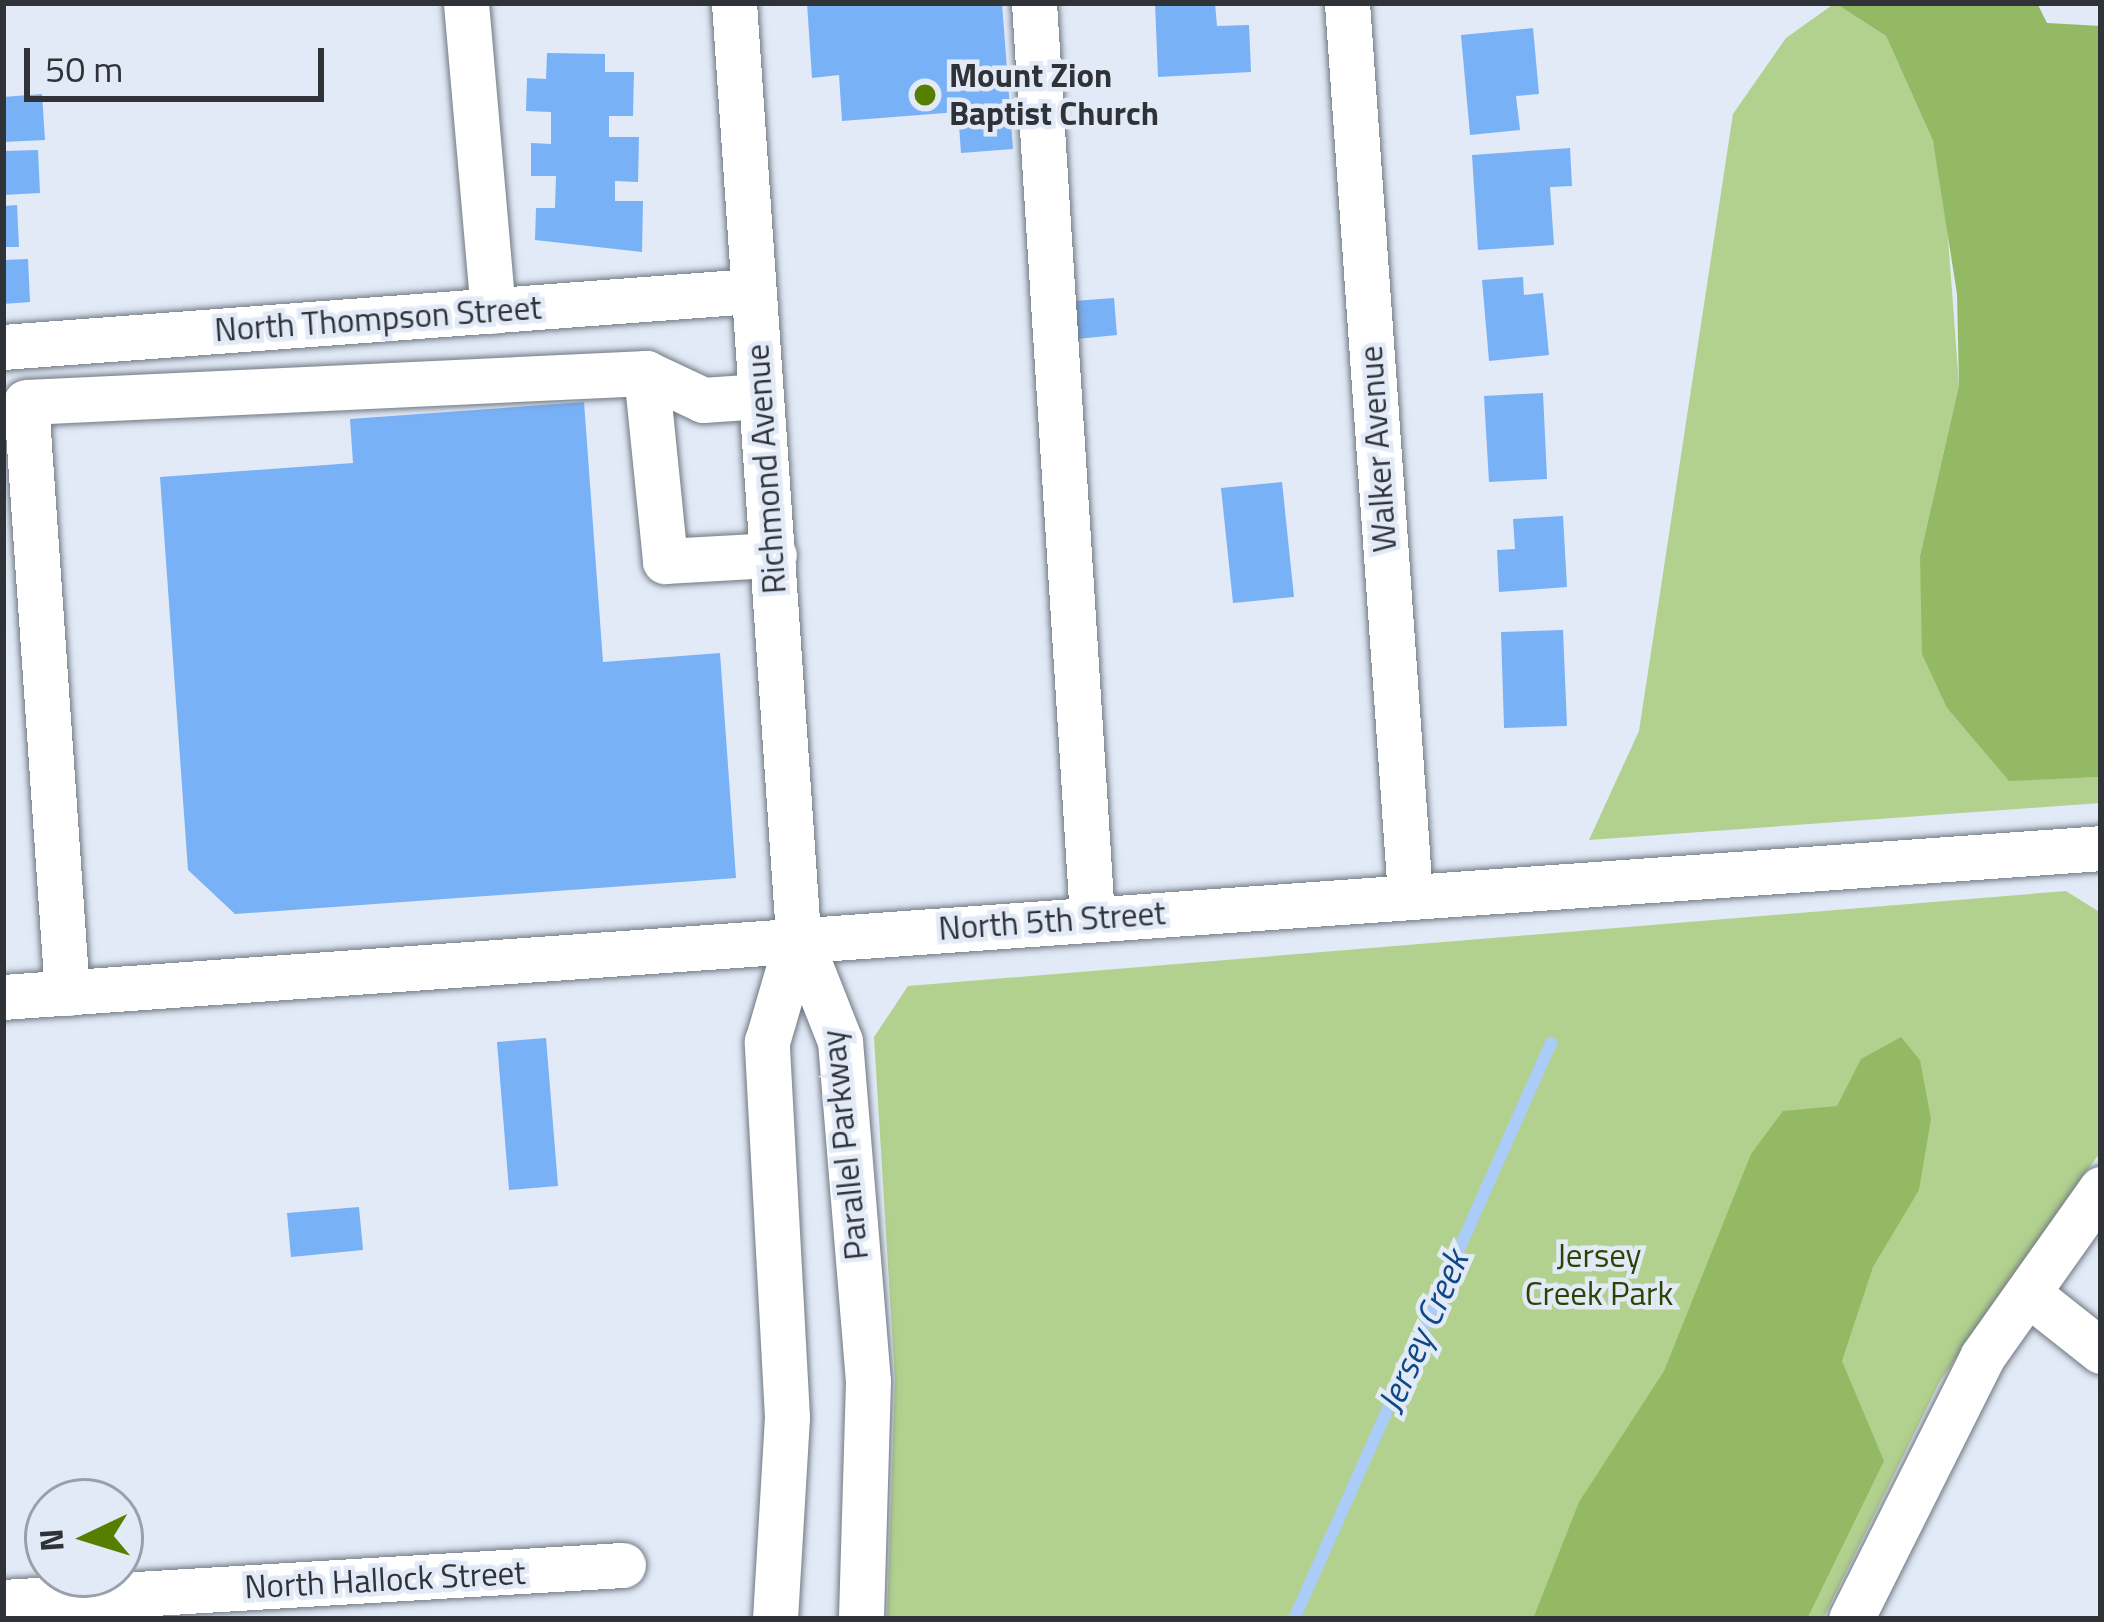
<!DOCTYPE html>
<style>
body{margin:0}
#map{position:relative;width:2104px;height:1622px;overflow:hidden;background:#e1eaf6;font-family:"Titillium Web",sans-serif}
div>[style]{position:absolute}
.green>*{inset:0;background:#b2d18e}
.forest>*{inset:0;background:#94b965}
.stream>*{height:12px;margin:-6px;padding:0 6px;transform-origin:6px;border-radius:6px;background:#abccf8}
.building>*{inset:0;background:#79b1f7}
.roads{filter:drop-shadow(0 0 3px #707882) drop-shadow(0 0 3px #707882)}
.minor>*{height:45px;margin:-22.5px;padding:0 22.5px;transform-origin:22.5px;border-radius:22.5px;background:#fff}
.dots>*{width:33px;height:33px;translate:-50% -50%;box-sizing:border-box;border:6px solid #e1eaf6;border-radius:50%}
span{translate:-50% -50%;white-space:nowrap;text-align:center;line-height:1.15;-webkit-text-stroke:9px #e1eaf6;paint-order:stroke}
.poi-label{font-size:33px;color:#2f3237;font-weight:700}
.left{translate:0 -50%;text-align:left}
.street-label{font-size:33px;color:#2f3237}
.park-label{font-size:33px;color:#2c4304}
.water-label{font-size:36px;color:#0f4886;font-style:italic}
.frame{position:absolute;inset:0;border:6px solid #2f3237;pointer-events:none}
.north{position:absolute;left:24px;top:1478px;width:120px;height:120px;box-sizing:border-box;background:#e1eaf6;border:3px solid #9aa0aa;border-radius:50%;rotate:266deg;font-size:33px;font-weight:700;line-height:48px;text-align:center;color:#2f3237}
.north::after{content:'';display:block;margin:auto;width:42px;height:54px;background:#567f00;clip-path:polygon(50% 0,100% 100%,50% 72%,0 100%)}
.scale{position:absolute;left:24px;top:48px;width:300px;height:54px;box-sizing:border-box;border:6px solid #2f3237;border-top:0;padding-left:15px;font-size:36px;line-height:42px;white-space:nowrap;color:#2f3237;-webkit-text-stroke:9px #e1eaf6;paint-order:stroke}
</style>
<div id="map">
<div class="green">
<div style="clip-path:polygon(1835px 3px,1886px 36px,1933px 141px,1946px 211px,1959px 385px,1920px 556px,1947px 708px,2009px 780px,2101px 777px,2101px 803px,1589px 840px,1639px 731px,1733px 114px,1786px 38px)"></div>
<div style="clip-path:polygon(2066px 891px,2101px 913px,2101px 1151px,1940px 1381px,1823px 1619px,887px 1619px,895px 1379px,874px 1037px,908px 986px)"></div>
</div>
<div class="forest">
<div style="clip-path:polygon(1835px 3px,2037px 3px,2047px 23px,2101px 26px,2101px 777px,2009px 781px,1947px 708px,1922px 654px,1920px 556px,1959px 385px,1957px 294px,1933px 141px,1886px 36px)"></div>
<div style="clip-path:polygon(1901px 1037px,1920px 1060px,1931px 1119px,1919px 1190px,1873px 1267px,1842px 1361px,1884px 1461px,1807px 1619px,1533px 1619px,1579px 1502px,1664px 1371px,1751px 1154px,1783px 1111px,1837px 1106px,1861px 1059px)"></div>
</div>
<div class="stream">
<div style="left:1294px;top:1619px;width:631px;rotate:-65.95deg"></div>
</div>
<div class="building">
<div style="clip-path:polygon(807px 3px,1002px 3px,1013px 149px,961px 153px,958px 112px,842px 121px,839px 75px,812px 78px)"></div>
<div style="clip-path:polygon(1155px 3px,1215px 3px,1217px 26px,1249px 25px,1251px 72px,1158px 77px)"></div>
<div style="clip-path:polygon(1533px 28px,1539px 94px,1516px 96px,1520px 130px,1470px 135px,1461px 35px)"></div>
<div style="clip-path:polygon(547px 53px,605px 54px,605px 72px,634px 72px,633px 116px,609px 116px,609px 137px,639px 137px,638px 182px,615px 181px,615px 201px,643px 201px,642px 252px,535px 240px,536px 208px,555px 208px,556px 176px,531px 176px,531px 143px,551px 144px,551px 112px,526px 111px,527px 78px,546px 79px)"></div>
<div style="clip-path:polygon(42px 94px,45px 140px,3px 142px,3px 97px)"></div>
<div style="clip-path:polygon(1570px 148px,1572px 186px,1550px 187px,1554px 245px,1478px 250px,1472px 155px)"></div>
<div style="clip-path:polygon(38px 150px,40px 193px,3px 195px,3px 151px)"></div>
<div style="clip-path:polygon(17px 205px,19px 247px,3px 247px,3px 206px)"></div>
<div style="clip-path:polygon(28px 259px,30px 302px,3px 304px,3px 260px)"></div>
<div style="clip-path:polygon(1523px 277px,1524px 295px,1543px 293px,1549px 355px,1489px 361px,1482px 280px)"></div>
<div style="clip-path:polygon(1114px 298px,1117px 335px,1077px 339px,1074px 301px)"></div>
<div style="clip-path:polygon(1543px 393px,1547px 479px,1489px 482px,1484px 396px)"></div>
<div style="clip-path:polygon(584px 402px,603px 662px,720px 653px,736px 878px,235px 914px,188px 870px,160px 477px,353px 463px,350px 419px)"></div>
<div style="clip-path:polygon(1282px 482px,1294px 597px,1233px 603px,1221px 488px)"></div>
<div style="clip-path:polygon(1563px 516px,1567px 587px,1499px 592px,1497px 550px,1515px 549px,1513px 519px)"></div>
<div style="clip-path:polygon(1563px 630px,1567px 726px,1504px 728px,1501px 632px)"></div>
<div style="clip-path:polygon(546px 1038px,558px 1186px,509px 1190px,497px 1042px)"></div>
<div style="clip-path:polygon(359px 1207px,363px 1250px,291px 1257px,287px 1213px)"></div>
</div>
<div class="roads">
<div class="minor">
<div style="left:466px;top:3px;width:309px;rotate:85deg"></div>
<div style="left:734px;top:3px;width:934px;rotate:86.07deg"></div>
<div style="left:798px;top:935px;width:114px;rotate:68.4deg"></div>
<div style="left:840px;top:1041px;width:341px;rotate:85.3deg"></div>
<div style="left:868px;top:1381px;width:238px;rotate:91.7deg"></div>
<div style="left:1034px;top:3px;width:917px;rotate:86.37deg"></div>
<div style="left:1347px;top:3px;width:894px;rotate:85.96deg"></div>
<div style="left:3px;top:347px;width:751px;rotate:-4.28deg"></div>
<div style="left:646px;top:373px;width:189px;rotate:84.2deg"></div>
<div style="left:665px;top:561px;width:109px;rotate:-3.2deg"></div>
<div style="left:67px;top:993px;width:592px;rotate:-93.97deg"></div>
<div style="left:26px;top:402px;width:621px;rotate:-2.68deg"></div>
<div style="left:646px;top:373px;width:63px;rotate:25.3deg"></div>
<div style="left:703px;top:400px;width:58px;rotate:-3.9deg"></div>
<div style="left:3px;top:997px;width:2103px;rotate:-4.06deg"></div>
<div style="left:2029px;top:1294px;width:92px;rotate:38.4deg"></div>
<div style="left:3px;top:1602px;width:621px;rotate:-3.42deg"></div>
<div style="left:775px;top:1619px;width:202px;rotate:-86.6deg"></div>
<div style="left:787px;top:1417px;width:376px;rotate:-93.1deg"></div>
<div style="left:767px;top:1042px;width:111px;rotate:-73.8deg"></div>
<div style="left:1851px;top:1619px;width:293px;rotate:-63.4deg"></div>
<div style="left:1982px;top:1357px;width:206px;rotate:-54.7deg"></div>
</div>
</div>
<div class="dots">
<div style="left:925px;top:95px;background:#567f00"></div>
</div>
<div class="poi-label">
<span class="left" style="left:949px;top:95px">Mount Zion<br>Baptist Church</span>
</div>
<div class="street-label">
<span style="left:378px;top:319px;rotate:-4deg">North Thompson Street</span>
<span style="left:1378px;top:449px;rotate:-94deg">Walker Avenue</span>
<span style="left:766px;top:469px;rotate:-94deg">Richmond Avenue</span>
<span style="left:1052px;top:921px;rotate:-4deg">North 5th Street</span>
<span style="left:845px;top:1145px;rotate:-96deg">Parallel Parkway</span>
<span style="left:385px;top:1580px;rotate:-3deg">North Hallock Street</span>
</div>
<div class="park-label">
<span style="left:1599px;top:1275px">Jersey<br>Creek Park</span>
</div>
<div class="water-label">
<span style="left:1422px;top:1331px;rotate:-66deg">Jersey Creek</span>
</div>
<div class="frame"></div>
<div class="north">N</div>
<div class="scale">50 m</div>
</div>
